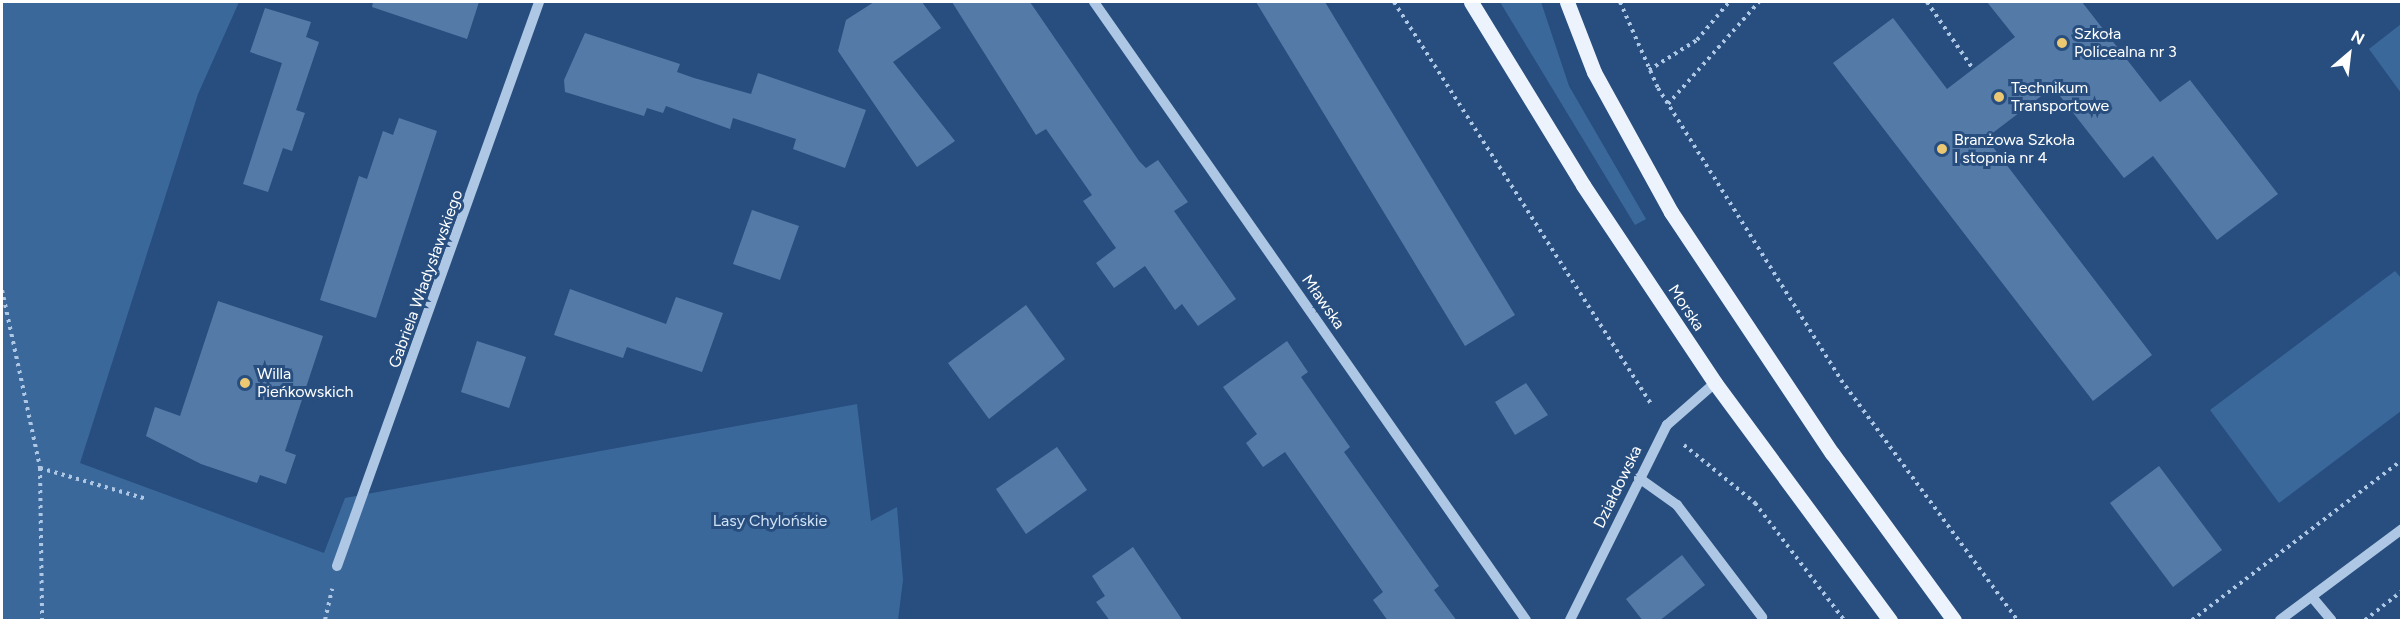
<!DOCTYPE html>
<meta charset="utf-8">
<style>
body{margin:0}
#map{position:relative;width:2403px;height:622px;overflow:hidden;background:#274e7e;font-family:Figtree,sans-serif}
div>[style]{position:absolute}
.green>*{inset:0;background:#3b689b}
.building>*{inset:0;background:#547ba8}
.path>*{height:4px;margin-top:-2px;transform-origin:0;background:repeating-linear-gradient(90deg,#adc7e5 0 3px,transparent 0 7.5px)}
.minor>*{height:10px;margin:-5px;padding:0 5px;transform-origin:5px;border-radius:5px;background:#adc7e5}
.major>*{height:15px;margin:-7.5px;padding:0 7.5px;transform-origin:7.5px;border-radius:7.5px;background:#edf3fd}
.dots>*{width:16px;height:16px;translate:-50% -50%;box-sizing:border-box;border:3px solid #274e7e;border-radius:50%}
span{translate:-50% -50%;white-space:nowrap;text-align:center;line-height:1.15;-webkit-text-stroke:6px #274e7e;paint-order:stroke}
.poi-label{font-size:16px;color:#fff}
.left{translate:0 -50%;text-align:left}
.street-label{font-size:16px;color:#fff}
.park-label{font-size:16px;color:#d0e1f4}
.frame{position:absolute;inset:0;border:3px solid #fff;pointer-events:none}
.north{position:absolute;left:2319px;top:24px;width:60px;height:60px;-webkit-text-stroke:4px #274e7e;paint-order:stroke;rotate:28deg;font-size:16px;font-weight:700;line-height:24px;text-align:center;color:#fff}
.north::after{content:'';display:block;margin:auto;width:21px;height:27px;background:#fff;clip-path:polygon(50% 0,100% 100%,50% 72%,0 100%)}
</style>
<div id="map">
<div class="green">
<div style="clip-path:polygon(2px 2px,239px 2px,198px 94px,80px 463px,324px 553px,345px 498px,857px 404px,871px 521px,897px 507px,903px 580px,898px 620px,2px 620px)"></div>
<div style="clip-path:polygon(1500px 2px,1541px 2px,1569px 86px,1646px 219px,1635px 225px)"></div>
<div style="clip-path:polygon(2401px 24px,2401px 93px,2369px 49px)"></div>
<div style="clip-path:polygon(2395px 271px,2402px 279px,2401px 411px,2279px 503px,2210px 410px)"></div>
</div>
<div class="building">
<div style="clip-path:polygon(373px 2px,479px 2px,467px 39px,372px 7px)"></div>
<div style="clip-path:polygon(874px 2px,922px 2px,941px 28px,893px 62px,955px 141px,917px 167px,838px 51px,846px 20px)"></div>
<div style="clip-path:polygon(952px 2px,1030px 2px,1139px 161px,1146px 168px,1158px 160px,1188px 202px,1174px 211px,1236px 299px,1198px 326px,1182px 304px,1175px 310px,1145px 266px,1114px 288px,1096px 263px,1116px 248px,1083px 201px,1092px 195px,1046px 129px,1036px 135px)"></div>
<div style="clip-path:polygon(1256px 2px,1325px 2px,1515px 315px,1465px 346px)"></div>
<div style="clip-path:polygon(1987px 2px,2082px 2px,2160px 102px,2190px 80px,2278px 194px,2217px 240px,2153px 156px,2124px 178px,2053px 87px,1986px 138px,2152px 355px,2093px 401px,1833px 63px,1893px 18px,1947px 89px,2015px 37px)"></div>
<div style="clip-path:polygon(265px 8px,311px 22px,306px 37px,319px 42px,296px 110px,305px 113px,292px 151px,283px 148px,268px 192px,243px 184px,282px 63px,250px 52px)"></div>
<div style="clip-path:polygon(585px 33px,680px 64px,677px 72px,694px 78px,751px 94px,758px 73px,866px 110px,845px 168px,793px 149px,796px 139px,733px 118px,730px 129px,666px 106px,663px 113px,647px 108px,644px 116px,565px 92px,564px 80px)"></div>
<div style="clip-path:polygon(399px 118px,437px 131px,376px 318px,320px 300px,359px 176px,367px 179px,383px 131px,393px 135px)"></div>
<div style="clip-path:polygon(752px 210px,799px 226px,780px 280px,733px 264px)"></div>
<div style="clip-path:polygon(570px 289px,666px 324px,676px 297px,723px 313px,702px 372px,627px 347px,623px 358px,554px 335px)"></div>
<div style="clip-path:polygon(218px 301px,323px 336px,285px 451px,296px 455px,286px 484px,260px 475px,257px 483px,201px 464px,146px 436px,155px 407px,180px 416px)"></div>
<div style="clip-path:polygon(1026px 305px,1065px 359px,989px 419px,948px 363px)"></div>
<div style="clip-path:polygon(477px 341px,526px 357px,509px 408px,461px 392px)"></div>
<div style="clip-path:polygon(1287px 341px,1308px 372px,1301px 377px,1350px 447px,1344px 452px,1439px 586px,1434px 590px,1457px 621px,1388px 621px,1373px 600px,1383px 592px,1285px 452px,1263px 467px,1246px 443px,1257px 434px,1223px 387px)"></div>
<div style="clip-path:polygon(1526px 383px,1548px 415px,1515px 435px,1495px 402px)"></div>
<div style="clip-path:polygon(1057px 447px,1087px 490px,1026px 534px,996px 489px)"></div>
<div style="clip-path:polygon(2159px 466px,2222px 550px,2173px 587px,2110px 503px)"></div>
<div style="clip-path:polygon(1133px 547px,1183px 621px,1110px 621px,1096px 602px,1105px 596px,1092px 576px)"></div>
<div style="clip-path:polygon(1682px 555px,1705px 585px,1659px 621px,1643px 621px,1626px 599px)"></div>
</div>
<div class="path">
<div style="left:1394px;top:2px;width:477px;rotate:57.4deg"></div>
<div style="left:1620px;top:2px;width:94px;rotate:66.2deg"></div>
<div style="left:1658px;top:88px;width:345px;rotate:57.9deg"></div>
<div style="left:1841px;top:380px;width:298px;rotate:53.7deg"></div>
<div style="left:1927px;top:2px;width:81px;rotate:55.5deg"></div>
<div style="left:1649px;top:70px;width:57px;rotate:-32deg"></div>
<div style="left:1697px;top:40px;width:50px;rotate:-49.9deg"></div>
<div style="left:1668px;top:104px;width:137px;rotate:-48.3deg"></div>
<div style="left:2px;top:290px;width:182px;rotate:77.9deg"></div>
<div style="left:40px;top:468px;width:152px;rotate:89.2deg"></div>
<div style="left:1684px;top:445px;width:92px;rotate:39.2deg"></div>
<div style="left:1755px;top:503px;width:147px;rotate:52.7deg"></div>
<div style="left:40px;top:468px;width:111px;rotate:16.2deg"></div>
<div style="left:325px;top:620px;width:32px;rotate:-77deg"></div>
<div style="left:2192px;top:620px;width:264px;rotate:-37.3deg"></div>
<div style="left:2365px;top:620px;width:47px;rotate:-38.1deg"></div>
</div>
<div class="minor">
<div style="left:1094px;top:2px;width:754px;rotate:55.05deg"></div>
<div style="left:1639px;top:478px;width:47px;rotate:35.4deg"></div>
<div style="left:1677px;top:505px;width:141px;rotate:52.8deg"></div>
<div style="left:337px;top:566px;width:599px;rotate:-70.29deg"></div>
<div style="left:2312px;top:597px;width:30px;rotate:50deg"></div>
<div style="left:1570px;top:620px;width:218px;rotate:-63.6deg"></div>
<div style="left:1667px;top:425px;width:64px;rotate:-41.2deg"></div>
<div style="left:2280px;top:620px;width:152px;rotate:-36.7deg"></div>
</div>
<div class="major">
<div style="left:1471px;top:2px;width:215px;rotate:58.5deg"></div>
<div style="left:1583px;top:185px;width:238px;rotate:56.3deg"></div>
<div style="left:1715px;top:383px;width:295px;rotate:53.6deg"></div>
<div style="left:1567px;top:2px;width:75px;rotate:68.9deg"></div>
<div style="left:1594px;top:72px;width:160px;rotate:61.2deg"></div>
<div style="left:1671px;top:212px;width:290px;rotate:56.3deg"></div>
<div style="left:1832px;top:453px;width:207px;rotate:53.9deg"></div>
</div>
<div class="dots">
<div style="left:2062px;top:43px;background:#edc873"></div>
<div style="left:1999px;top:97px;background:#edc873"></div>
<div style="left:1942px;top:149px;background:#edc873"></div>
<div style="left:245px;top:383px;background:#edc873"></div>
</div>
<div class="poi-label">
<span class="left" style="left:2074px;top:43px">Szkoła<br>Policealna nr 3</span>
<span class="left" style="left:2011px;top:97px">Technikum<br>Transportowe</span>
<span class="left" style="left:1954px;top:149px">Branżowa Szkoła<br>I stopnia nr 4</span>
<span class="left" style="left:257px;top:383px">Willa<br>Pieńkowskich</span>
</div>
<div class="street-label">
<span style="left:426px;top:279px;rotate:-70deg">Gabriela Władysławskiego</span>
<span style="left:1323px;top:302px;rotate:55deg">Mławska</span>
<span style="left:1686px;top:308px;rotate:56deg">Morska</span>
<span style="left:1618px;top:487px;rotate:-64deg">Działdowska</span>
</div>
<div class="park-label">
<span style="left:770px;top:521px">Lasy Chylońskie</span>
</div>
<div class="frame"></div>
<div class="north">N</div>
</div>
